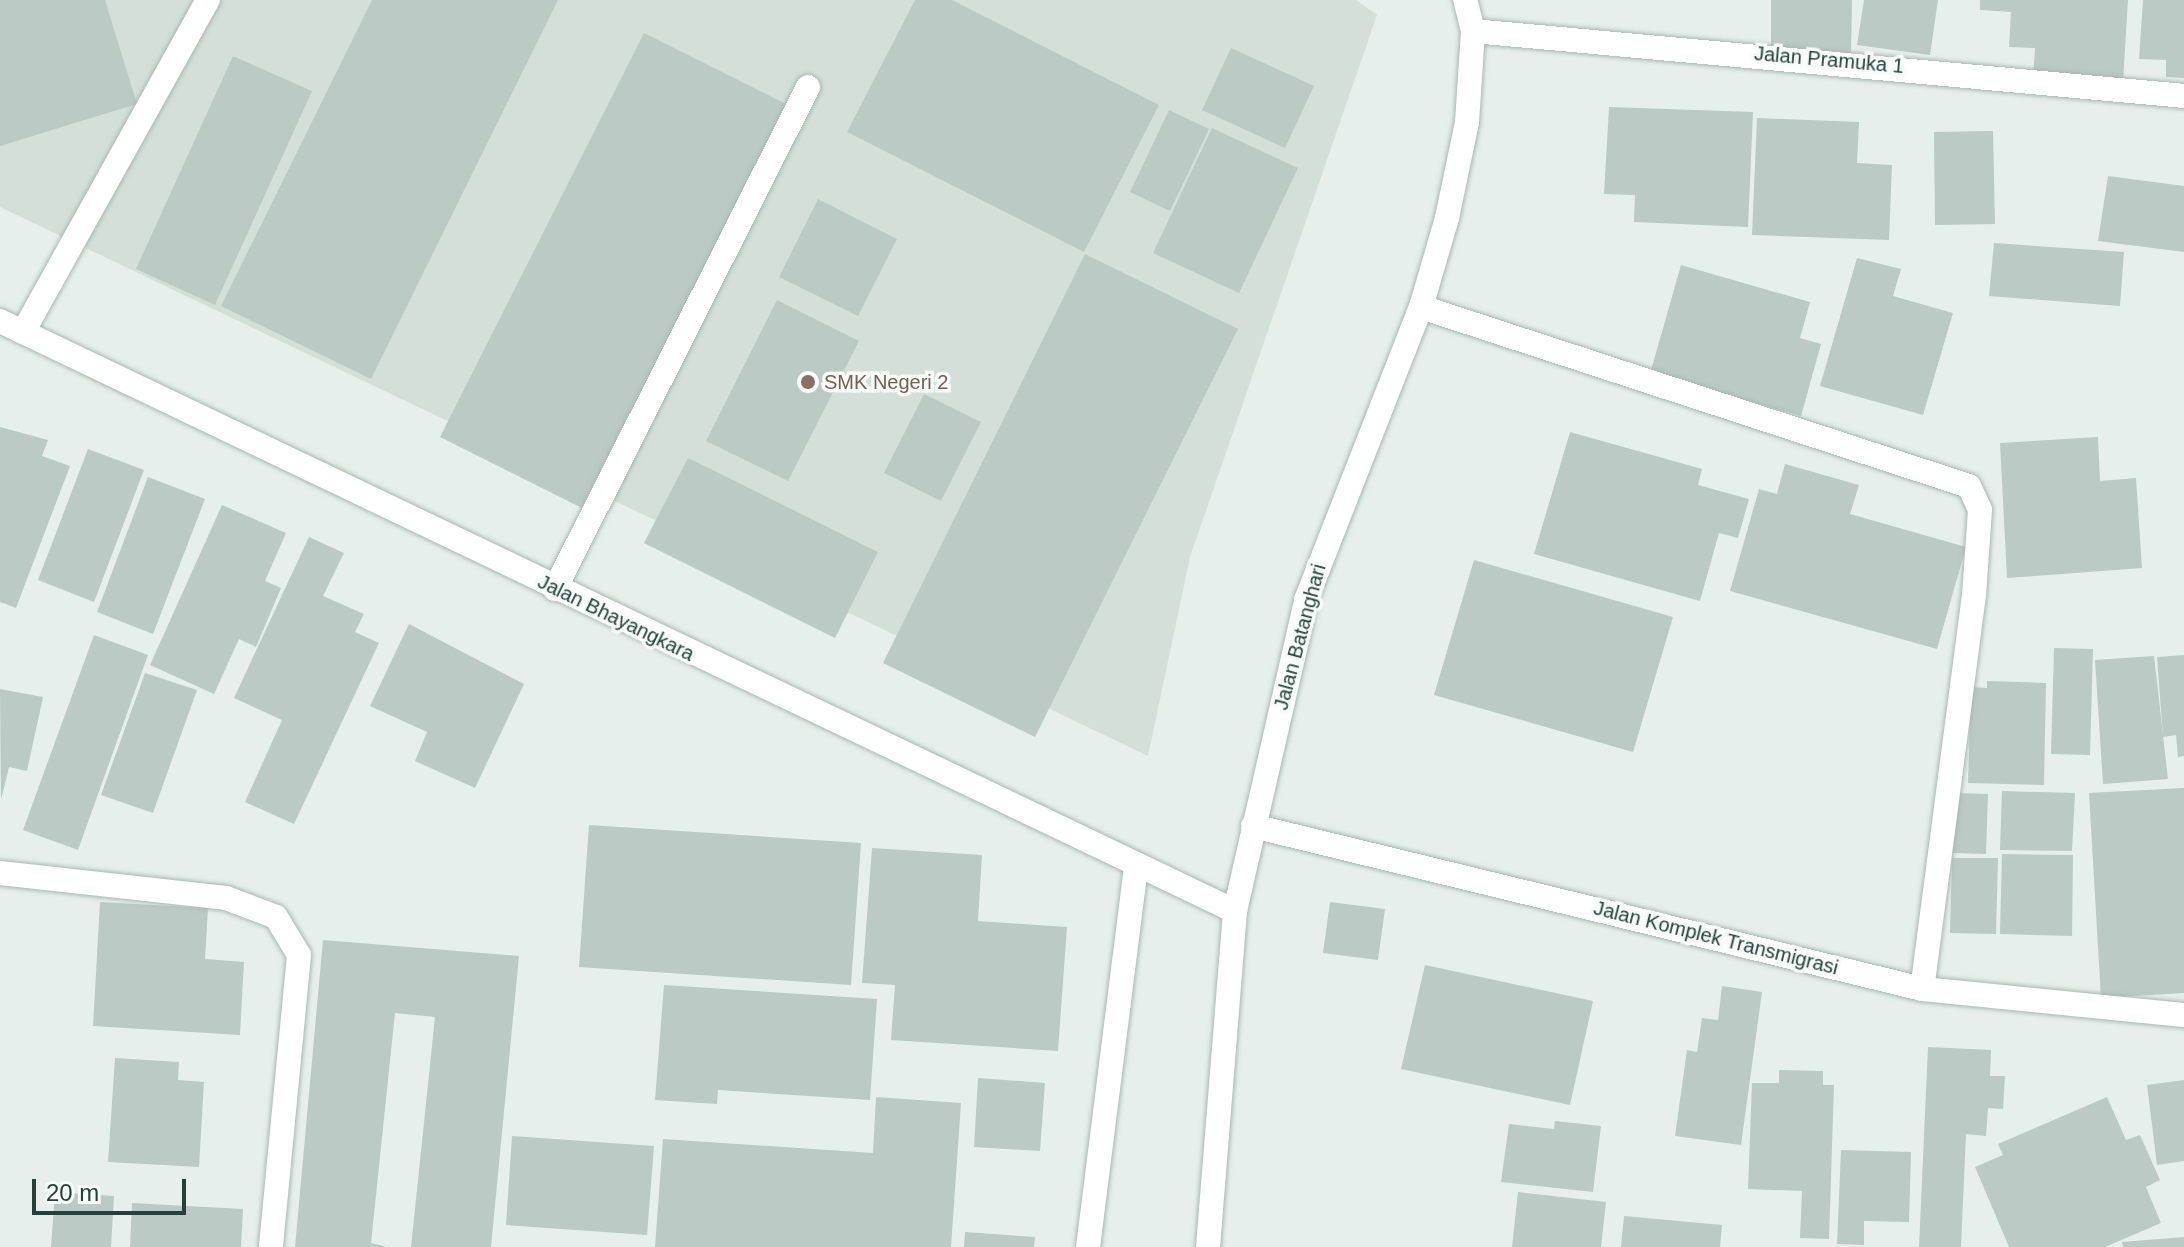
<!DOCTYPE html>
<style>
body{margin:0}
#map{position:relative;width:2184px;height:1247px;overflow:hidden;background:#e6efeb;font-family:Helvetica,sans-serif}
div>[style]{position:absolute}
.built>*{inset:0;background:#d4dfda}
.building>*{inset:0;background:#bbcac4}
.roads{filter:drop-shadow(0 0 2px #a8b8b2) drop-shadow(0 0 2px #a8b8b2)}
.minor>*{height:24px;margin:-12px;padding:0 12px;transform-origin:12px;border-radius:12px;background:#fff}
.dots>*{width:22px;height:22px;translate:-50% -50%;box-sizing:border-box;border:4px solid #f7fbf9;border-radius:50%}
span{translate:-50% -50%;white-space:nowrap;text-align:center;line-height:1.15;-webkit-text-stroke:7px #f7fbf9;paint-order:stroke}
.street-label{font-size:20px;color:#24423a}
.education-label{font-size:20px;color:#785e54}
.left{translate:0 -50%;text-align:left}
.scale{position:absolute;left:32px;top:1179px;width:154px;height:36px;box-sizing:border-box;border:4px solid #24423a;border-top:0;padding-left:10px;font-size:24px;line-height:28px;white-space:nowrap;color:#24423a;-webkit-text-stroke:6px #f7fbf9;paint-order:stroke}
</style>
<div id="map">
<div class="built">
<div style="clip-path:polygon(0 0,1356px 0,1377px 15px,1190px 557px,1148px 756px,0 207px)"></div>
</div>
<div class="building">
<div style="clip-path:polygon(0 0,105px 0,137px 104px,0 146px)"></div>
<div style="clip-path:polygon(372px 0,558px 0,371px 379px,221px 306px)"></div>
<div style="clip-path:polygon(915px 0,952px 0,1159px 105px,1084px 252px,847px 132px)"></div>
<div style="clip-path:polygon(1771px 0,1852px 0,1851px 54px,1771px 54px)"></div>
<div style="clip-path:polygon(1864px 0,1938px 0,1930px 55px,1857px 45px)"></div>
<div style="clip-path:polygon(1980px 0,2128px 0,2123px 82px,2033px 78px,2035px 48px,2009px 47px,2011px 12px,1980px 10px)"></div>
<div style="clip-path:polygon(2143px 0,2184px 0,2184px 78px,2166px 77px,2166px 60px,2139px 59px)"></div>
<div style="clip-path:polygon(644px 33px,786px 104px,582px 508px,440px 437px)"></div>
<div style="clip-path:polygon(1231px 48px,1314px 86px,1285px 148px,1202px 110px)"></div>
<div style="clip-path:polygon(233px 56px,312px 91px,215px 305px,136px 269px)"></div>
<div style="clip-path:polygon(1609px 107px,1753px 112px,1748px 227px,1634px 222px,1635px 195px,1604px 194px)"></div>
<div style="clip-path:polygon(1169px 110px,1209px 129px,1170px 211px,1130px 192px)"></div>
<div style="clip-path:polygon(1757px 118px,1859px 122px,1857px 163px,1892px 165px,1889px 240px,1752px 235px)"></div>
<div style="clip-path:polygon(1212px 128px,1298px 168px,1239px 293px,1153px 253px)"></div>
<div style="clip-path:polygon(1993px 131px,1995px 224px,1935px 225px,1934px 132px)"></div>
<div style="clip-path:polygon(2108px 176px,2184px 186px,2184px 252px,2098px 241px)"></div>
<div style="clip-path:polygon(818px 199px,897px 239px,858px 316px,779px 277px)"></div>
<div style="clip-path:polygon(1994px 243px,2124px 252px,2120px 306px,1989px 296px)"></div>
<div style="clip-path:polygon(1085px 254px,1238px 329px,1035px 737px,883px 663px)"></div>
<div style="clip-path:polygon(1857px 258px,1901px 269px,1893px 296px,1953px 313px,1923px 415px,1820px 386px)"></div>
<div style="clip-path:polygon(1681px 265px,1810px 302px,1800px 338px,1821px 344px,1801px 416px,1650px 374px)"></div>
<div style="clip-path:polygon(777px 300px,859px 341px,788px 481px,706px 441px)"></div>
<div style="clip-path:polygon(924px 394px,981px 422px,941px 501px,884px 473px)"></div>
<div style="clip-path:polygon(0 427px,48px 440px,42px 456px,70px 466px,16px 608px,0 602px)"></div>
<div style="clip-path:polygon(1570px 432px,1702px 469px,1698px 485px,1749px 499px,1738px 538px,1719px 533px,1700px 601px,1534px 554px)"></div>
<div style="clip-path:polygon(2098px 437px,2100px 481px,2136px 478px,2142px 568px,2007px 578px,2000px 443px)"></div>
<div style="clip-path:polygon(88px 449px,144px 470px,94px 602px,38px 580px)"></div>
<div style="clip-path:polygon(688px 458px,878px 552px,835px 638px,644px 543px)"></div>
<div style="clip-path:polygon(1785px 464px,1859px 485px,1850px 514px,1966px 547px,1937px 649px,1730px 591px,1759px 489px,1777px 494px)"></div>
<div style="clip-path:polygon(148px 477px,205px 499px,153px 634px,97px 612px)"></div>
<div style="clip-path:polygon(222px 505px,286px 533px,265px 581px,281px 588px,256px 647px,239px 639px,214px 694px,150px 665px)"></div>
<div style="clip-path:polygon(309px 537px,344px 553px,323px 596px,364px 614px,355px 632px,379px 643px,294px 824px,245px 802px,282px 720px,234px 698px)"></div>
<div style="clip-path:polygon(1474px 560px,1673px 617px,1633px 752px,1434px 695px)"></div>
<div style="clip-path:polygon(409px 624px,524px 684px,475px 788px,415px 761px,427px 732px,370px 706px)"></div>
<div style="clip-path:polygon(94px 635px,148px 655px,78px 850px,23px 830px)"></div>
<div style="clip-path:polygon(2054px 648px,2093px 649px,2090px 755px,2051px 754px)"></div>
<div style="clip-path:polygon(2184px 655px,2184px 756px,2178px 757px,2176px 735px,2163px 737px,2157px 657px)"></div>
<div style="clip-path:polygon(2154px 656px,2168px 779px,2103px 784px,2095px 660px)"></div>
<div style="clip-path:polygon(145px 673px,197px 690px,153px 813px,101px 795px)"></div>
<div style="clip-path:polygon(1987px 681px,2046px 683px,2044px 785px,1968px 783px,1971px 687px,1987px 688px)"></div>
<div style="clip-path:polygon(0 689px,43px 697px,27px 771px,9px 767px,1px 800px)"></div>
<div style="clip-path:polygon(2184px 788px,2184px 993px,2101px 998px,2089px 793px)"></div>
<div style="clip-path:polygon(2002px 791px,2075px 793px,2072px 851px,2000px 850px)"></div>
<div style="clip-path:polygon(1953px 793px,1988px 794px,1986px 854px,1952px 853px)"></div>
<div style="clip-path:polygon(589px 825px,861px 843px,851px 985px,579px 967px)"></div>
<div style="clip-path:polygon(872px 848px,982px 855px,978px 921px,1067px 927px,1058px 1051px,891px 1040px,895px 985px,862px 983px)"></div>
<div style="clip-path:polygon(2002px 854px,2073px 855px,2072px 936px,2000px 934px)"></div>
<div style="clip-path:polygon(1952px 858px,1998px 858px,1996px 934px,1950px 933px)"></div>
<div style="clip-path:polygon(100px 902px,208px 908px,205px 959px,244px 962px,240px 1035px,93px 1026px)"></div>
<div style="clip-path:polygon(1330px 902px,1385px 909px,1378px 960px,1323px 953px)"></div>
<div style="clip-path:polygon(323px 940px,519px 956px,491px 1247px,411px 1247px,435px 1017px,395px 1013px,371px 1243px,387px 1247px,295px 1247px)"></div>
<div style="clip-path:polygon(1425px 965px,1593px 1001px,1570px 1105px,1401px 1069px)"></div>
<div style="clip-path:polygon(664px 985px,877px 999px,870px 1100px,718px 1090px,717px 1104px,655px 1100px)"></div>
<div style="clip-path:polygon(1722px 986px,1762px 992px,1741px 1145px,1675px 1136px,1687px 1050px,1697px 1052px,1702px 1018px,1718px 1020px)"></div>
<div style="clip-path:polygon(1928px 1047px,1991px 1050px,1990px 1076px,2005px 1076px,2003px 1109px,1988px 1108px,1986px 1136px,1966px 1134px,1961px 1247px,1919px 1247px)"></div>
<div style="clip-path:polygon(115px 1058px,179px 1062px,178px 1080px,204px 1082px,199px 1167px,108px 1162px)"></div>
<div style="clip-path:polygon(1779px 1070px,1823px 1071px,1823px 1085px,1834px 1085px,1829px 1239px,1800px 1238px,1802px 1191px,1748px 1189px,1752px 1083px,1779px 1083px)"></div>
<div style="clip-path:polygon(978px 1078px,1045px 1083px,1040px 1151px,974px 1147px)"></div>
<div style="clip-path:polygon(2184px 1080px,2184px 1161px,2157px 1165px,2147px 1085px)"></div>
<div style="clip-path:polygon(876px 1097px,961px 1103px,951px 1247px,655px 1247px,663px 1139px,873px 1153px)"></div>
<div style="clip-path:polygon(2107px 1097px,2126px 1140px,2140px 1135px,2160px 1180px,2146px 1187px,2161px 1223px,2105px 1247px,2009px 1247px,1975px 1167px,2003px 1155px,1998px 1144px)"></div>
<div style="clip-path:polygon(1555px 1121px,1601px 1126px,1593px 1192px,1501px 1182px,1509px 1124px,1554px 1129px)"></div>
<div style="clip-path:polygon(512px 1136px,654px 1146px,647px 1235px,506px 1225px)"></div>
<div style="clip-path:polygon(1841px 1150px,1911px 1152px,1909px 1222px,1864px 1221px,1864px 1245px,1837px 1244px)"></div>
<div style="clip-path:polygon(55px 1192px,114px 1196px,111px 1247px,51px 1247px)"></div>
<div style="clip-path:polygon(1518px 1192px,1606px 1202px,1601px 1247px,1512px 1247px)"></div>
<div style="clip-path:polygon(132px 1203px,243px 1209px,241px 1247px,130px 1247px)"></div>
<div style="clip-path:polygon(1624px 1216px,1722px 1225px,1720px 1247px,1621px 1247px)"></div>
<div style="clip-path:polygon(965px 1232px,1035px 1237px,1034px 1247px,964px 1247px)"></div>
<div style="clip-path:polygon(2184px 1237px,2184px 1247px,2123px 1247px,2122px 1242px)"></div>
</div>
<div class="roads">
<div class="minor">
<div style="left:1473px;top:31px;width:714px;rotate:5.22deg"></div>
<div style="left:1421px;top:307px;width:576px;rotate:18.09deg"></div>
<div style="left:1969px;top:486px;width:26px;rotate:65deg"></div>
<div style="left:1980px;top:510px;width:85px;rotate:94deg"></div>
<div style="left:1974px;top:595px;width:397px;rotate:97.5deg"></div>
<div style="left:0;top:321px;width:1369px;rotate:25.54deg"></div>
<div style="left:23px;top:332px;width:380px;rotate:-60.9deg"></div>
<div style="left:555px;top:589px;width:562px;rotate:-63.25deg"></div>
<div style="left:1253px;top:826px;width:689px;rotate:13.69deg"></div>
<div style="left:1922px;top:989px;width:263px;rotate:5.7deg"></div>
<div style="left:0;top:873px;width:227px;rotate:6.3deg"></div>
<div style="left:226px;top:898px;width:53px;rotate:20.8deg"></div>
<div style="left:276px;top:917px;width:44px;rotate:58.8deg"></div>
<div style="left:299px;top:955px;width:293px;rotate:95.5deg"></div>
<div style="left:1088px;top:1247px;width:381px;rotate:-82.8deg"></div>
<div style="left:1208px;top:1247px;width:337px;rotate:-85.4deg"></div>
<div style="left:1235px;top:911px;width:319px;rotate:-77.1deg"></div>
<div style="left:1306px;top:600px;width:315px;rotate:-68.6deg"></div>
<div style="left:1421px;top:307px;width:93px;rotate:-73.7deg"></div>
<div style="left:1447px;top:218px;width:98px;rotate:-78.2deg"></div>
<div style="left:1467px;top:122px;width:91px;rotate:-86.2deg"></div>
<div style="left:1473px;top:31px;width:32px;rotate:-104deg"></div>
</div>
</div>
<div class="dots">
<div style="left:808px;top:382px;background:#8d6e63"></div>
</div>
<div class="street-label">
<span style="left:1829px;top:60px;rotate:5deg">Jalan Pramuka 1</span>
<span style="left:616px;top:618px;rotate:26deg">Jalan Bhayangkara</span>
<span style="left:1300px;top:637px;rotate:-75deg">Jalan Batanghari</span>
<span style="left:1716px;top:938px;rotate:14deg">Jalan Komplek Transmigrasi</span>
</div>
<div class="education-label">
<span class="left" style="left:824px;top:382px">SMK Negeri 2</span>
</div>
<div class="scale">20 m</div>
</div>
